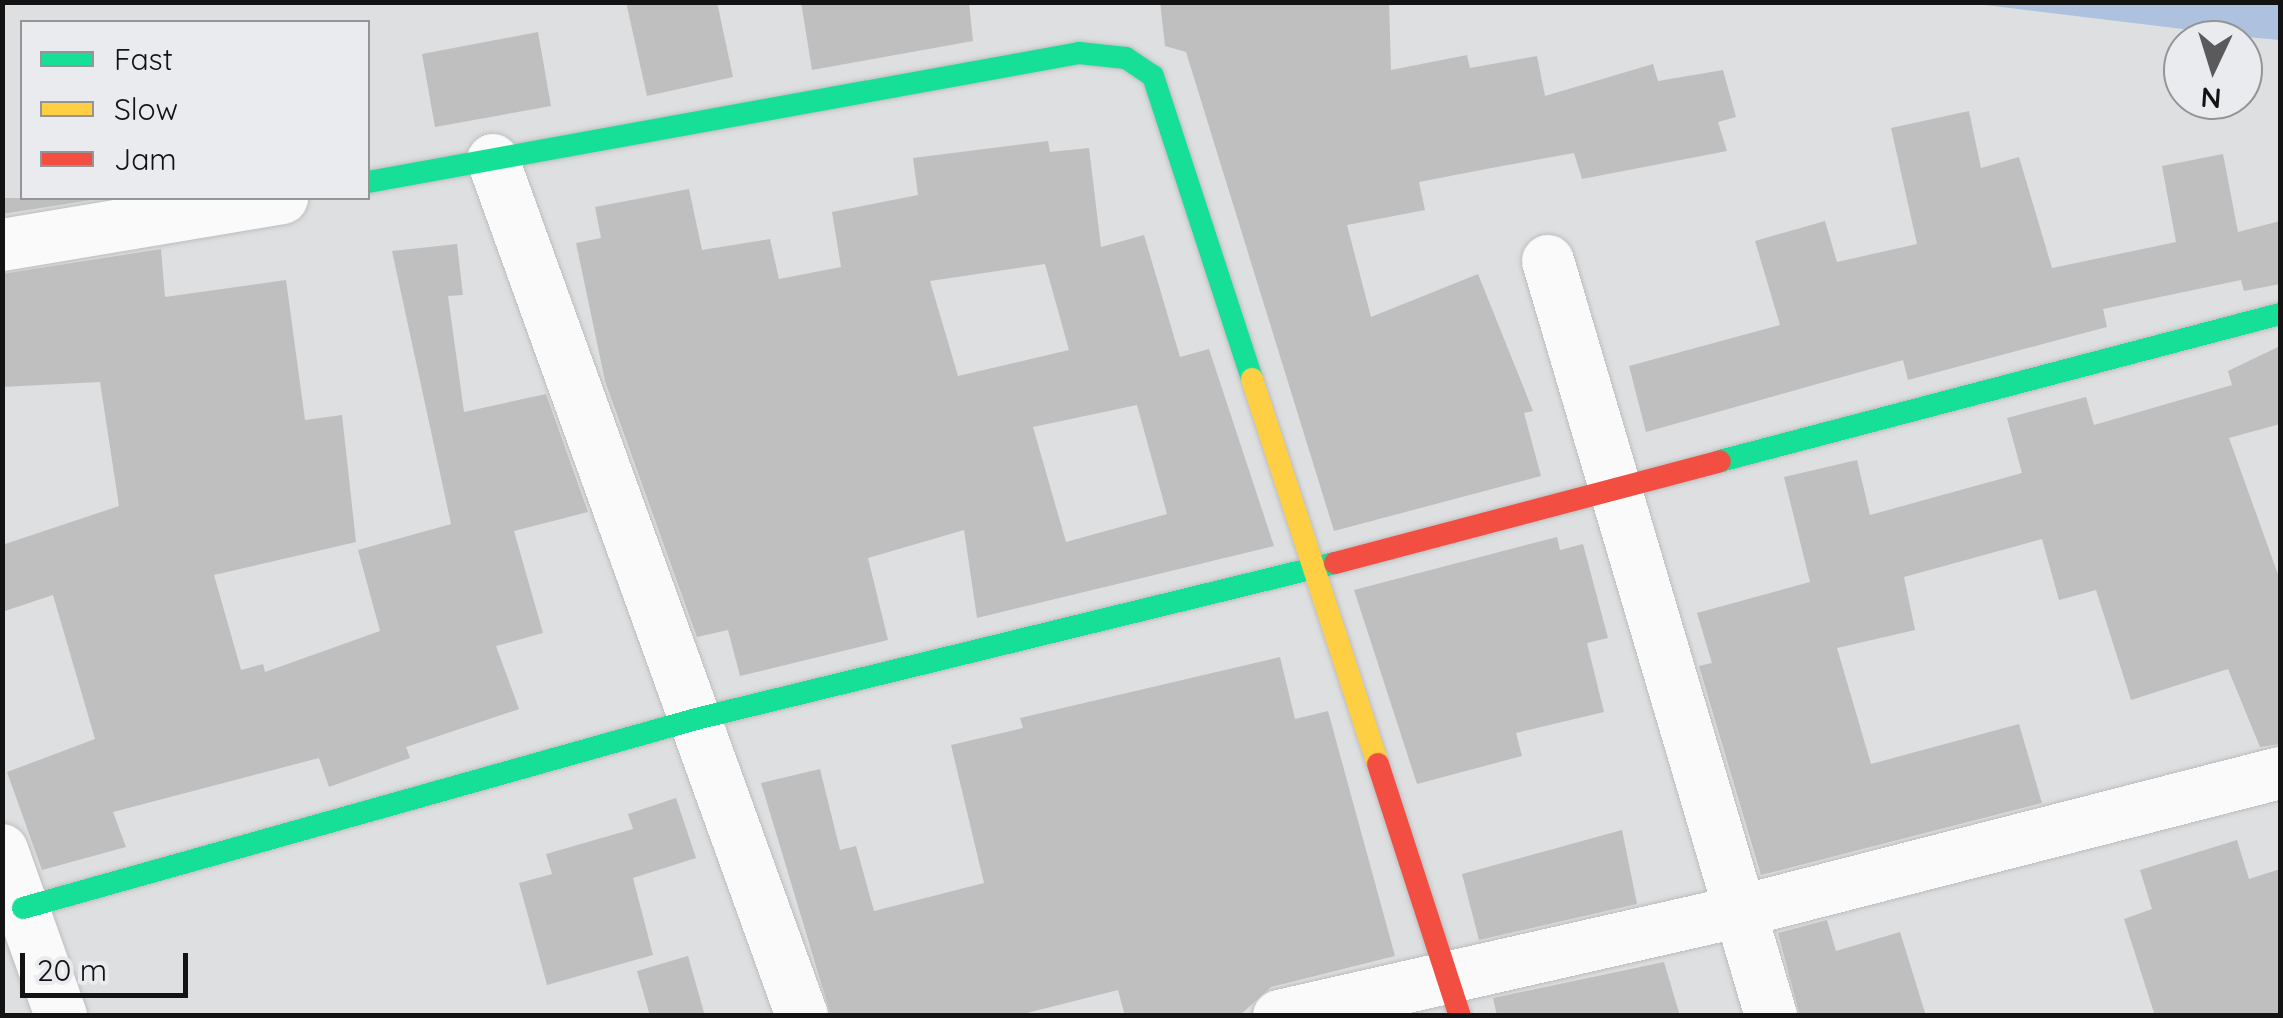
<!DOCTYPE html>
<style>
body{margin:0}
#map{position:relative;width:2283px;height:1018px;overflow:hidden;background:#dedfe1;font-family:Quicksand,sans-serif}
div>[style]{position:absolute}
.water>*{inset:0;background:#aec2e0}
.building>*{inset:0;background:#bfbfc0}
.roads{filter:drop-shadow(0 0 2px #bcbdbe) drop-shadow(0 0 2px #bcbdbe)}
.street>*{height:52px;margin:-26px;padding:0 26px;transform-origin:26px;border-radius:26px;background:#fafafa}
.fast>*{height:22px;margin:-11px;padding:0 11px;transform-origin:11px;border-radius:11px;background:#16e098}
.slow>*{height:22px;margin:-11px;padding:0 11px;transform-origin:11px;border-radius:11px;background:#ffcf43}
.jam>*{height:22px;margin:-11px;padding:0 11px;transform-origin:11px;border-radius:11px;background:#f24e42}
span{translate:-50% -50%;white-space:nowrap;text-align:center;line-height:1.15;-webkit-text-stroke:8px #eaebef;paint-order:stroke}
.frame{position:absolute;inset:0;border:5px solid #131314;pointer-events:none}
.legend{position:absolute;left:20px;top:20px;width:350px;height:180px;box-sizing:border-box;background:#eaebef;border:2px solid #949597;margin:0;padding:12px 18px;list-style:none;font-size:30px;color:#131314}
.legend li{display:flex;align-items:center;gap:20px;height:50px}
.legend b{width:50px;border:2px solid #949597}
.north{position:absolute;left:2163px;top:20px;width:100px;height:100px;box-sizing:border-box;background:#eaebef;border:2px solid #949597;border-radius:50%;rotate:184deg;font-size:28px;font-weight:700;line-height:40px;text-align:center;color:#131314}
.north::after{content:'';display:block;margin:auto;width:35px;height:45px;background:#5a5a5c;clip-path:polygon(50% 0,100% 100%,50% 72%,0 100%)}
.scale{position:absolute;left:20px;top:953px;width:168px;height:45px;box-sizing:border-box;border:5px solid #131314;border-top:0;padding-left:12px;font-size:30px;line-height:35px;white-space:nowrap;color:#131314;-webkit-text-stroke:8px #eaebef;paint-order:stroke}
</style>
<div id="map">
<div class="water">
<div style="clip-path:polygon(1969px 3px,2280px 3px,2280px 40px,2257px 38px)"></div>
</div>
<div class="building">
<div style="clip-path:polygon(626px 2px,717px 2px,733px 77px,647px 96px)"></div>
<div style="clip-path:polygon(801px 2px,969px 2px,973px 41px,812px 70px)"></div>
<div style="clip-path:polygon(1160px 2px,1389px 2px,1391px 70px,1467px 55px,1470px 68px,1537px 56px,1545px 96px,1653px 64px,1658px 81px,1723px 70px,1736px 117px,1718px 122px,1727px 151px,1582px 179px,1574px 153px,1502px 166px,1419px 182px,1425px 210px,1347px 225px,1371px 317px,1478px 274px,1533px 411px,1524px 413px,1541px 476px,1334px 531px,1186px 52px,1165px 46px)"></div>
<div style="clip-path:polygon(538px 32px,551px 106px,435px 127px,422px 54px)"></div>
<div style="clip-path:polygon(1969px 111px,1981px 168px,2019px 157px,2052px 268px,2176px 242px,2162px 166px,2223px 154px,2238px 232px,2280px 221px,2280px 284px,2244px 291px,2241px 280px,2103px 309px,2107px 327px,2069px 337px,1908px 380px,1903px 360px,1646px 432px,1629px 366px,1780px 325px,1755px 241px,1825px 221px,1837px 262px,1917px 244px,1891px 128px)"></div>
<div style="clip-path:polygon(evenodd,1048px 141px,1050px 152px,1089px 148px,1101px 247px,1144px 235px,1180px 357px,1209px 349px,1274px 546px,977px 618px,964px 530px,868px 558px,888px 640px,740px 676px,728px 630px,697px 637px,605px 381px,576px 243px,601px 238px,595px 207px,689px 189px,702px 250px,770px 239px,779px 279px,841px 267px,832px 212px,918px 195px,913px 158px,1048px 141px,1045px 264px,1069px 350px,958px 376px,930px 281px,1045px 264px,1048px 141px,1137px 405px,1167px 514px,1066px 542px,1033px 427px,1137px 405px)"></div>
<div style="clip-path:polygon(2px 198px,104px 198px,2px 214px)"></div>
<div style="clip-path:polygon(457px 244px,463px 295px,448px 296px,464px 412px,546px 394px,588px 512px,514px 531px,543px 633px,496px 646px,519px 709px,406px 747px,410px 758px,329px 787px,319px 758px,113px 812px,126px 847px,42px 870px,7px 772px,95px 739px,53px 595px,2px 612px,2px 545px,119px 506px,100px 382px,2px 387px,2px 274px,161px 249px,165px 297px,286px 280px,305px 420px,342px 415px,356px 542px,214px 575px,241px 670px,263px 664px,265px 672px,380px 631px,358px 550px,451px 524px,392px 251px)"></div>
<div style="clip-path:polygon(2280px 346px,2280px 424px,2229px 438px,2280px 580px,2280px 744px,2260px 747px,2228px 669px,2131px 700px,2096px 590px,2059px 600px,2042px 539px,1904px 577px,1915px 630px,1837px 648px,1871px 764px,2019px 724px,2042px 803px,1761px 875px,1699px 666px,1712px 663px,1697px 613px,1810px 582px,1784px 477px,1857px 460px,1870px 515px,2022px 473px,2007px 418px,2086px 397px,2094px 425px,2232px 385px,2228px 371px)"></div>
<div style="clip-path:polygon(1557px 537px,1560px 550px,1583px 544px,1608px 638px,1587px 643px,1604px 712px,1516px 733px,1522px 756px,1417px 784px,1354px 590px)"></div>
<div style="clip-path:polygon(1280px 657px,1295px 719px,1328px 711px,1395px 956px,1271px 987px,1239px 1016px,1125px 1016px,1118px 990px,1015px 1016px,831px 1016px,761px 783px,820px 769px,840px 850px,856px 846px,874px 911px,984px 883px,951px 745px,1023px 728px,1020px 718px)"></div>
<div style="clip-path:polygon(676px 798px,696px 858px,633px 878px,653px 955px,547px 985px,519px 883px,552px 874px,546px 854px,633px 829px,628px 814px)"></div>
<div style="clip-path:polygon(1622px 830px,1637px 904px,1479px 940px,1462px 874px)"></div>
<div style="clip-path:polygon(2237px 840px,2249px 879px,2280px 869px,2280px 1016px,2155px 1016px,2124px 919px,2152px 909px,2140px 870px)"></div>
<div style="clip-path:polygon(1827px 920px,1836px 951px,1900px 932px,1926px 1016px,1800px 1016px,1778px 933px)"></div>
<div style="clip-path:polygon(688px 956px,705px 1016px,650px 1016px,637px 971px)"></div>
<div style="clip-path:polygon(1664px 962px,1680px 1016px,1497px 1016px,1493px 998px)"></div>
</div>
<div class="roads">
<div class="street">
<div style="left:493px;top:160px;width:910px;rotate:70.15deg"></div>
<div style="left:2px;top:245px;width:284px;rotate:-9.5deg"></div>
<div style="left:1548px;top:261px;width:787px;rotate:73.54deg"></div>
<div style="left:2px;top:850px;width:176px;rotate:70.4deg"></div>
<div style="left:1279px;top:1016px;width:475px;rotate:-12.8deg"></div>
<div style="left:1742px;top:911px;width:555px;rotate:-14.39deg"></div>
</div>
<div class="fast">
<div style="left:368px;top:182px;width:723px;rotate:-10.28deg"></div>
<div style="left:1079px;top:53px;width:47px;rotate:6.1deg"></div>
<div style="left:1126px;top:58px;width:32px;rotate:34deg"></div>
<div style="left:1153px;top:76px;width:319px;rotate:71.9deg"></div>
<div style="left:1720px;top:461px;width:579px;rotate:-14.71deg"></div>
<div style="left:23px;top:908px;width:703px;rotate:-15.68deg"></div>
<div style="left:700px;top:718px;width:654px;rotate:-13.72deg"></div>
</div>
<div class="slow">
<div style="left:1252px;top:379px;width:405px;rotate:71.9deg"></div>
</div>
<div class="jam">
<div style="left:1335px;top:563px;width:398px;rotate:-14.8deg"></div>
<div style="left:1378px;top:764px;width:265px;rotate:72deg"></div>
</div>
</div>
<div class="frame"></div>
<ul class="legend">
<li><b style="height:12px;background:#16e098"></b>Fast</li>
<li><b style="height:12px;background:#ffcf43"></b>Slow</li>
<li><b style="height:12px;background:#f24e42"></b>Jam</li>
</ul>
<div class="north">N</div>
<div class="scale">20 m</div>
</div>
